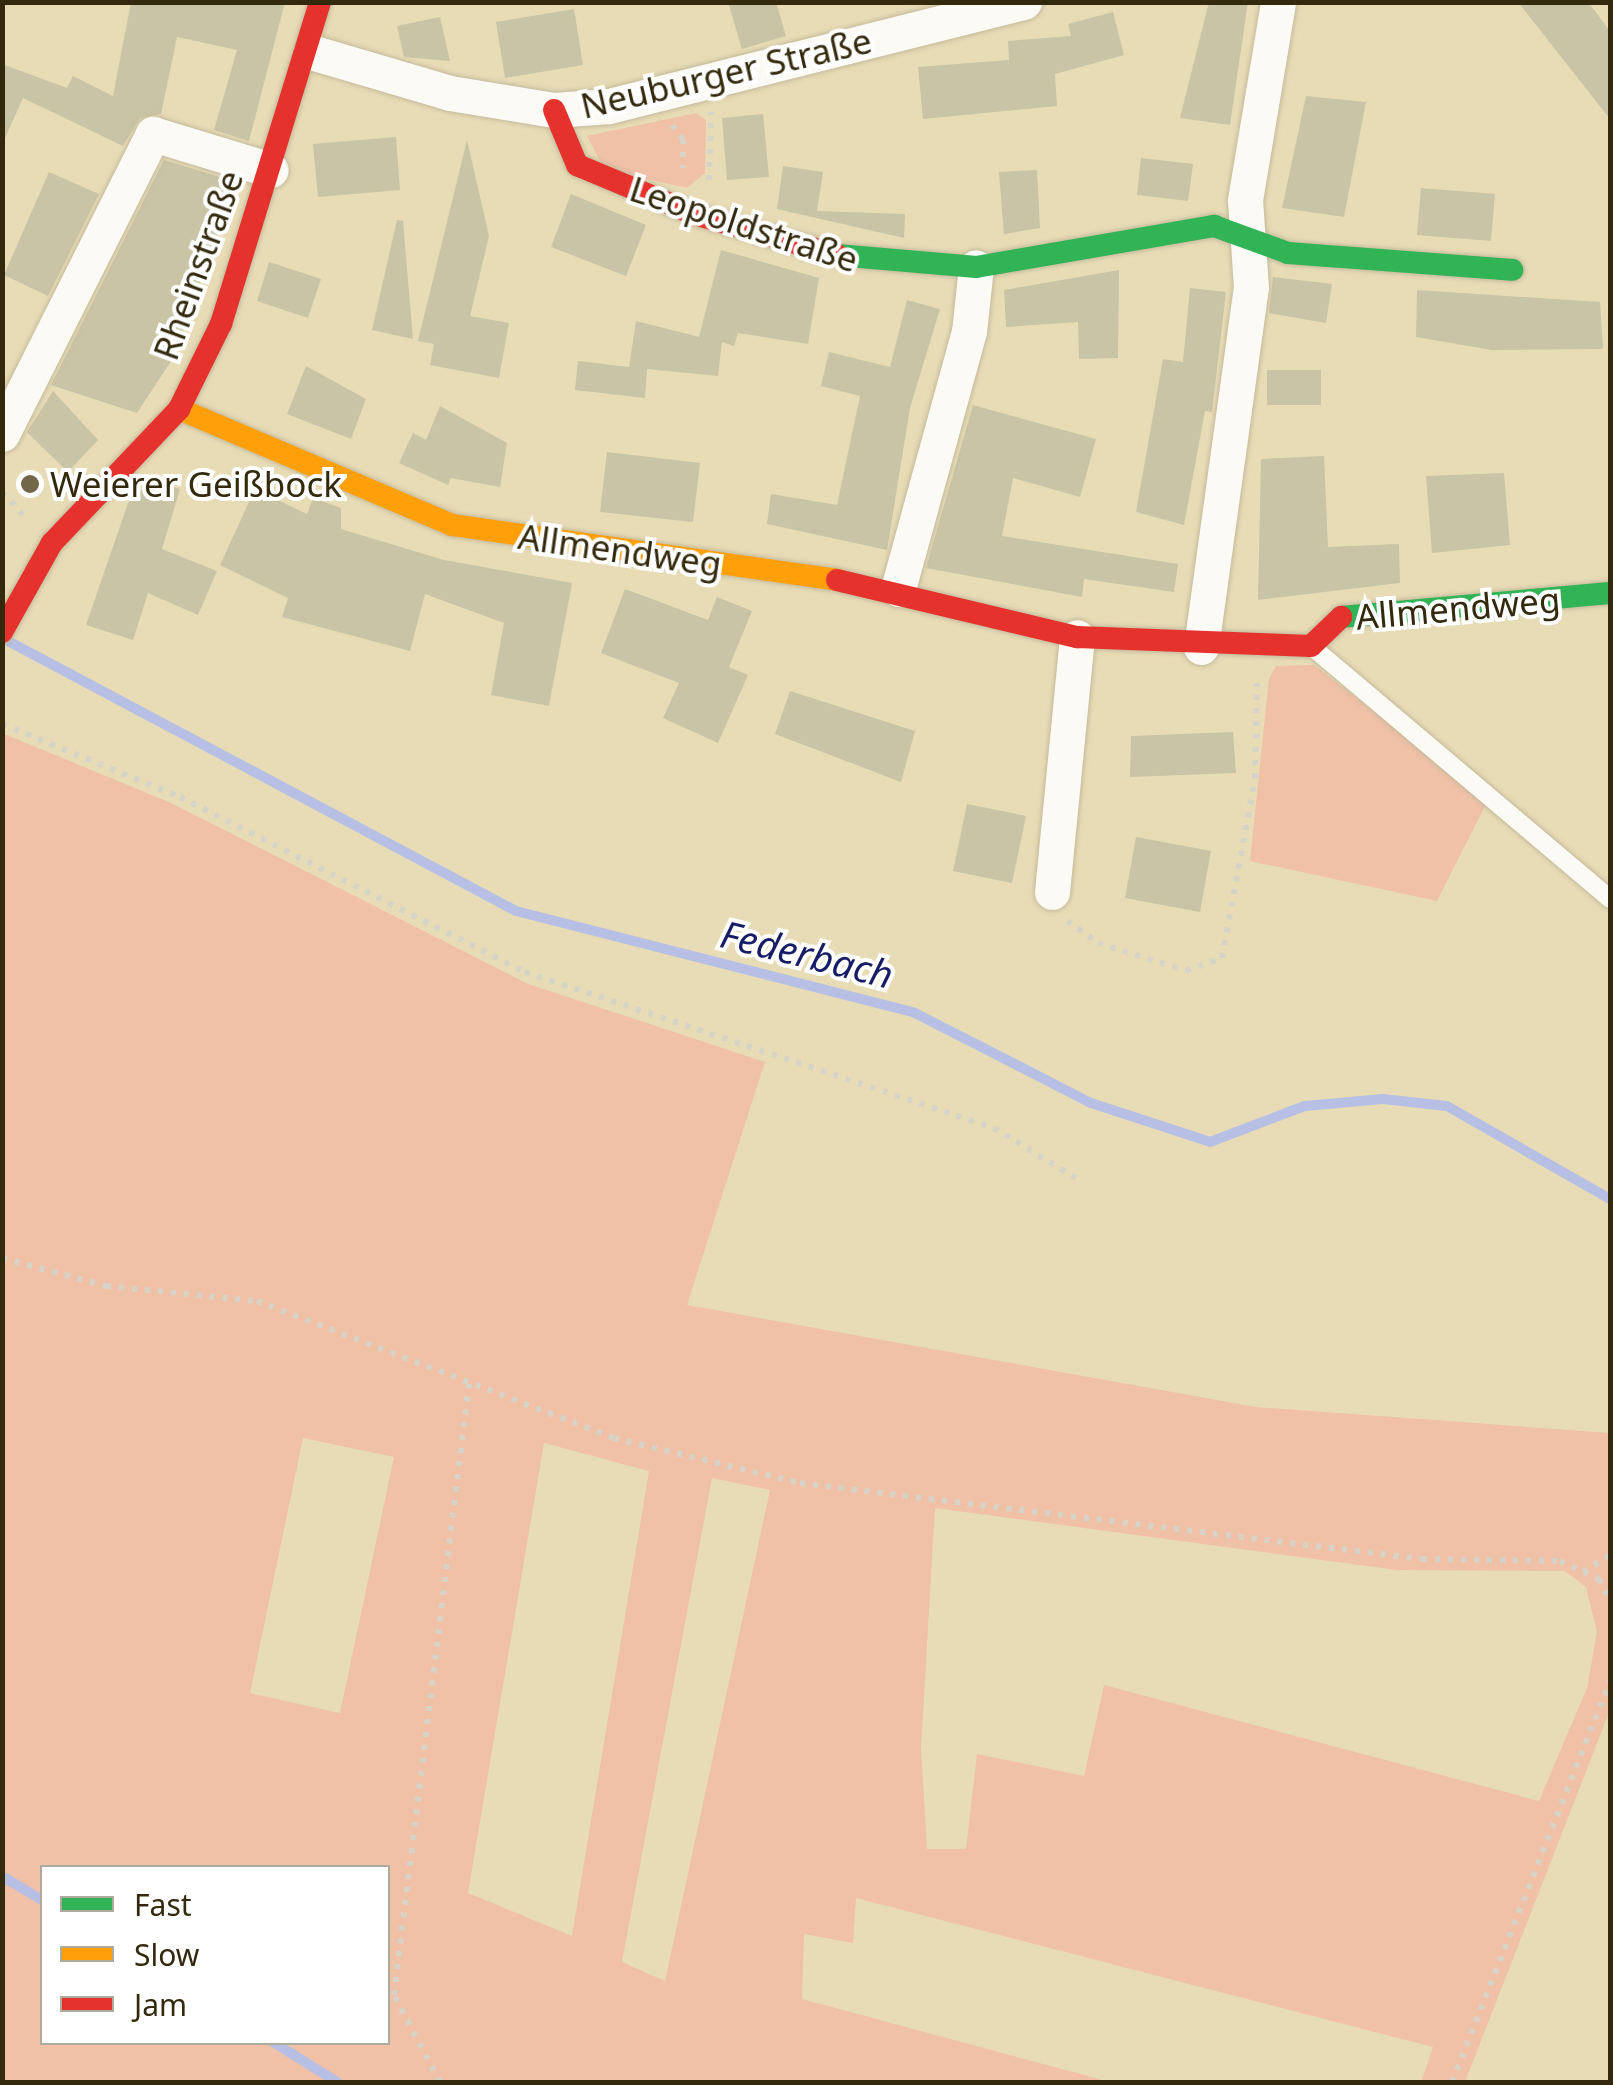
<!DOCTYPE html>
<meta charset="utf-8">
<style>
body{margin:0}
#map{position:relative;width:1613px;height:2085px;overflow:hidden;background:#e8dcb6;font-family:"Noto Sans",sans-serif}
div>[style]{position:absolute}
.green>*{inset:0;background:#f0c0a7}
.stream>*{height:10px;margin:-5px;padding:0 5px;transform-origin:5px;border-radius:5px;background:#b7c0e4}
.building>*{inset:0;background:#c8c4a5}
.path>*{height:6px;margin-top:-3px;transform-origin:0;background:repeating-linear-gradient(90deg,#d7d3c7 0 5px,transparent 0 13px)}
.roads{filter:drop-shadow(0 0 2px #c4ba9c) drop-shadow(0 0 2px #c4ba9c)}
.lane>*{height:18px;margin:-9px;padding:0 9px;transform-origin:9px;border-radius:9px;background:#fcfaf4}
.street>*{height:35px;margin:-17.5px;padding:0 17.5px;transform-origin:17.5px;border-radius:17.5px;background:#fcfaf4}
.fast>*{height:22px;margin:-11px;padding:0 11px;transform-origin:11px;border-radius:11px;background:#30b455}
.slow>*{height:22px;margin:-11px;padding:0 11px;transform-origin:11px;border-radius:11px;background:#ff9f0a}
.jam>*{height:22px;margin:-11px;padding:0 11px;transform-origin:11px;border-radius:11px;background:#e5322d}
.dots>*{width:28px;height:28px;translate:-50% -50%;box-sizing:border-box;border:5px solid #fff;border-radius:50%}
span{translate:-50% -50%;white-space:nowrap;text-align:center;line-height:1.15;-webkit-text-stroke:8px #fff;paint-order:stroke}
.street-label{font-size:35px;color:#332a0e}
.poi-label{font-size:35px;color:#332a0e}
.left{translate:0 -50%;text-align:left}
.water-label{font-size:38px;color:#171c66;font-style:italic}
.frame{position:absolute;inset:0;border:5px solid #332a0e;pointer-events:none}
.legend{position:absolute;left:40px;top:1865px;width:350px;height:180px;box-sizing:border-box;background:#fff;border:2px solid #adaa9f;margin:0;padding:12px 18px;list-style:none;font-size:30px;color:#332a0e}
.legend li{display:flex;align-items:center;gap:20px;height:50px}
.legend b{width:50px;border:2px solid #adaa9f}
</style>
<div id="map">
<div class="green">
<div style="clip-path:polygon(696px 113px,706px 120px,705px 173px,687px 188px,605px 170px,587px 136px)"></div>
<div style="clip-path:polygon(1314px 665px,1488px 800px,1437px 901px,1250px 861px,1269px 679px,1276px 666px)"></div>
<div style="clip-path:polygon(evenodd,2px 733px,171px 803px,528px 984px,765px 1062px,687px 1305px,1256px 1407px,1610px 1433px,1610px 1710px,1465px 2082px,1421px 2082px,1433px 2047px,856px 1898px,853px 1943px,804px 1934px,802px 1999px,1110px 2082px,3px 2082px,2px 733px,303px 1438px,394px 1457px,340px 1713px,250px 1693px,303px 1438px,2px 733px,544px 1443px,649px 1471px,572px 1936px,468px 1893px,544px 1443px,2px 733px,712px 1478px,770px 1490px,665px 1981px,622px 1962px,712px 1478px,2px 733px,935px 1508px,1397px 1570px,1565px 1571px,1586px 1587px,1597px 1632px,1587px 1688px,1539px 1801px,1104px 1685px,1084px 1776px,977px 1754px,966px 1849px,927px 1849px,921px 1748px,935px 1508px,2px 733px,42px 1868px,388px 1868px,388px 2042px,42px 2042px,42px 1868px)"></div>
</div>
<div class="stream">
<div style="left:8px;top:641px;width:575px;rotate:27.99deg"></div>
<div style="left:516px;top:911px;width:410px;rotate:14.3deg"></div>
<div style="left:913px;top:1012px;width:200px;rotate:27.1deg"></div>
<div style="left:1091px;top:1103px;width:125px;rotate:18.1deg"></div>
<div style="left:1210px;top:1142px;width:102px;rotate:-20.8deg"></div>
<div style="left:1305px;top:1106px;width:78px;rotate:-5.1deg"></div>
<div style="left:1383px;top:1099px;width:64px;rotate:6.2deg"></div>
<div style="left:1447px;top:1106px;width:188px;rotate:29.7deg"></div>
<div style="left:2px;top:1876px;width:47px;rotate:31deg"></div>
<div style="left:273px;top:2042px;width:75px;rotate:32deg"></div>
</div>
<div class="building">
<div style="clip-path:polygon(131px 2px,285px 2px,249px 141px,214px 130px,237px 50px,177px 37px,161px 114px,140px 118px,123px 146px,23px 98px,2px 145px,2px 64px,67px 88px,73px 76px,113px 96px)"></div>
<div style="clip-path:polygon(728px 2px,776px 2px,786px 36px,742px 49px)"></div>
<div style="clip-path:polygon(1209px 2px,1248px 2px,1230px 125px,1180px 118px)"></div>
<div style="clip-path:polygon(1518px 2px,1588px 2px,1610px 31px,1610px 119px)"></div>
<div style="clip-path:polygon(574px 9px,583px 65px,505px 78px,496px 22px)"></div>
<div style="clip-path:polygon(1113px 12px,1124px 55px,1055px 74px,1057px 106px,923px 119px,918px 67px,1009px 60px,1008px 41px,1071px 36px,1068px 24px)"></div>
<div style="clip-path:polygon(440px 17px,450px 61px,404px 57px,397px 26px)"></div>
<div style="clip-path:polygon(1306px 96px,1366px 102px,1344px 217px,1282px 208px)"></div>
<div style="clip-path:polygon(763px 114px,769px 177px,727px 180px,722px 118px)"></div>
<div style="clip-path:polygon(396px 137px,400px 190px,318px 197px,313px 144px)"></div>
<div style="clip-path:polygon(467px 140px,489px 236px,470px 316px,509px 323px,499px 378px,430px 365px,434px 344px,418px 341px)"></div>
<div style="clip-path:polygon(1141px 158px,1193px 164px,1188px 201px,1137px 195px)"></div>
<div style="clip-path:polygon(164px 160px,236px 182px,175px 355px,137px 413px,51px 385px)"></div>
<div style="clip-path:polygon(783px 166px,823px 172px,817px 211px,905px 214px,904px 238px,777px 209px)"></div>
<div style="clip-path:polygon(1037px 170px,1040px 228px,1004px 234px,999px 172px)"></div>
<div style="clip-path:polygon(49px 172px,99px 194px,48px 296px,4px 275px)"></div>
<div style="clip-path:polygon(1421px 188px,1495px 194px,1491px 241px,1417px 235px)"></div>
<div style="clip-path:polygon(571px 194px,646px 225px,626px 276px,551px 247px)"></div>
<div style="clip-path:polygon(397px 220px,403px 221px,413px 339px,372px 330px)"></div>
<div style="clip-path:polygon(721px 250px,819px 278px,808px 344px,738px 333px,734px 346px,722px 342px,718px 376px,647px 369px,645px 398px,575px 390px,578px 361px,629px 367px,636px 321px,699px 337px)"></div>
<div style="clip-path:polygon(269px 262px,321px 279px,308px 318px,257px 301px)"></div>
<div style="clip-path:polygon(1119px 270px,1118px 358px,1079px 359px,1078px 322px,1006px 327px,1004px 290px)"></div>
<div style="clip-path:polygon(1273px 277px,1332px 284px,1326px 323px,1269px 313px)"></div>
<div style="clip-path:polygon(1190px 288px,1226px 292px,1212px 412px,1205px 411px,1184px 525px,1136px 512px,1163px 359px,1183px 362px)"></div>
<div style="clip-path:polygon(1417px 290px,1600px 302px,1603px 349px,1492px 350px,1416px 337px)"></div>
<div style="clip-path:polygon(907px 300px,940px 309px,910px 408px,887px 550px,767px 524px,771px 494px,837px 505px,860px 396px,821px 386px,829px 352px,890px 367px)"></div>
<div style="clip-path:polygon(306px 366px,366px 399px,351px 439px,287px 414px)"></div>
<div style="clip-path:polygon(1267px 370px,1321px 370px,1321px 405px,1267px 405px)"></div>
<div style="clip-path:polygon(53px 391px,98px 440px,68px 472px,27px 432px)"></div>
<div style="clip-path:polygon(973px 405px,1096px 439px,1080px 497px,1013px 478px,1002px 536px,1178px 564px,1174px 592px,1084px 579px,1082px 597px,926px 568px)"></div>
<div style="clip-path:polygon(440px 406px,507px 443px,500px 487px,451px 478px,448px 485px,399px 463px,413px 433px,426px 440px)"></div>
<div style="clip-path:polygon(607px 452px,700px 463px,693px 522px,600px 512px)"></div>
<div style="clip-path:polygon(1324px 456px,1328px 547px,1399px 544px,1400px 583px,1258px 600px,1261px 459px)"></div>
<div style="clip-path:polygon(1504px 473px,1510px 545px,1432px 553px,1426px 476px)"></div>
<div style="clip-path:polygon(151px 481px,180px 489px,162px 549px,217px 571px,198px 615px,148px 593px,133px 640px,86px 625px,128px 503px)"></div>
<div style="clip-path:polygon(255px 489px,307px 514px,313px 498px,341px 508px,341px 529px,444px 560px,572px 583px,549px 706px,491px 695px,504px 623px,425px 594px,410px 651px,282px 617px,288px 598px,220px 565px)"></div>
<div style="clip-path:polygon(625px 589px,708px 620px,717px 597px,752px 611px,729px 667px,748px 675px,718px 743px,663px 718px,679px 683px,601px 653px)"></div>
<div style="clip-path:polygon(790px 691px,915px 731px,901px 782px,775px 734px)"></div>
<div style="clip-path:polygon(1233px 732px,1236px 773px,1130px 777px,1131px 736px)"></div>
<div style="clip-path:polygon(967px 804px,1026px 816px,1012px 883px,953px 871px)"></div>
<div style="clip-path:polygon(1136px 837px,1211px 851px,1200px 912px,1125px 898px)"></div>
</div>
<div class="path">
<div style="left:672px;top:125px;width:18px;rotate:52deg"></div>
<div style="left:683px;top:139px;width:29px;rotate:90deg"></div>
<div style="left:709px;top:180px;width:68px;rotate:-88.3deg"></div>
<div style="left:2px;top:492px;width:34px;rotate:47deg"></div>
<div style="left:2px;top:724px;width:192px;rotate:22.3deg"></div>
<div style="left:180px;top:797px;width:387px;rotate:26.9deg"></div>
<div style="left:525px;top:972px;width:494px;rotate:18.4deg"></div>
<div style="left:994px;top:1128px;width:96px;rotate:31.4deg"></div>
<div style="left:1067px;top:921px;width:38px;rotate:35deg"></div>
<div style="left:1098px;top:943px;width:92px;rotate:17.7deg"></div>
<div style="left:1186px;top:971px;width:38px;rotate:-20deg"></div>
<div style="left:1222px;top:958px;width:183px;rotate:-79.6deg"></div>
<div style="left:1255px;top:778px;width:95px;rotate:-88.8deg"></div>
<div style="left:2px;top:1258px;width:108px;rotate:15.1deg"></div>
<div style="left:106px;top:1286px;width:152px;rotate:5.7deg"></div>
<div style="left:257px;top:1301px;width:382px;rotate:21deg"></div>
<div style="left:614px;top:1438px;width:191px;rotate:13.6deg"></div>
<div style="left:800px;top:1483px;width:627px;rotate:6.97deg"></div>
<div style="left:1422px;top:1559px;width:138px;rotate:0.8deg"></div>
<div style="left:1560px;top:1561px;width:43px;rotate:24.8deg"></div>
<div style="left:1599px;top:1579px;width:25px;rotate:64deg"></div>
<div style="left:1583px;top:1572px;width:32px;rotate:-32deg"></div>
<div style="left:440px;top:2082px;width:98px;rotate:-117.9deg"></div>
<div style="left:394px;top:1995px;width:616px;rotate:-83deg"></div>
<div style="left:1452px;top:2082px;width:432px;rotate:-68.5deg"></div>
</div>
<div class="roads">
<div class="lane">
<div style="left:1311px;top:646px;width:392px;rotate:40.2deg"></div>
</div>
<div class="street">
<div style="left:311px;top:52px;width:145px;rotate:16.4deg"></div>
<div style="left:450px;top:93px;width:105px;rotate:9.3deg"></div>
<div style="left:554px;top:110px;width:55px;rotate:-4.2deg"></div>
<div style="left:609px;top:106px;width:428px;rotate:-14.1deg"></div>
<div style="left:2px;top:434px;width:336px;rotate:-63.3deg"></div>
<div style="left:153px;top:134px;width:123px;rotate:17deg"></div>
<div style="left:898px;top:589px;width:267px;rotate:-74.6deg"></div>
<div style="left:969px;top:332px;width:65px;rotate:-83.9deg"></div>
<div style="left:1201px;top:647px;width:363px;rotate:-82.1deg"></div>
<div style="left:1251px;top:287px;width:87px;rotate:-93.9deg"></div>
<div style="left:1245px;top:200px;width:201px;rotate:-80.5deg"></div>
<div style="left:1052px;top:892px;width:256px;rotate:-84.4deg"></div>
</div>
<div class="fast">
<div style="left:837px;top:255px;width:140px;rotate:4.9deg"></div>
<div style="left:976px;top:267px;width:242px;rotate:-9.8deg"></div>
<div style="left:1214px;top:226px;width:79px;rotate:20deg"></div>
<div style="left:1288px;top:253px;width:225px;rotate:4.3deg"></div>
<div style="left:1341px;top:617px;width:270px;rotate:-5.1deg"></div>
</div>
<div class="slow">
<div style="left:179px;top:409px;width:297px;rotate:23deg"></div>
<div style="left:452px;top:525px;width:389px;rotate:8.1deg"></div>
</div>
<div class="jam">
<div style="left:554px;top:110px;width:60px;rotate:67.3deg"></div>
<div style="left:577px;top:165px;width:127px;rotate:22.7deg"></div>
<div style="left:694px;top:214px;width:149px;rotate:16deg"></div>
<div style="left:837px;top:580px;width:247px;rotate:13.4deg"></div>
<div style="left:1077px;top:637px;width:234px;rotate:2.2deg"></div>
<div style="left:1311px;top:646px;width:42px;rotate:-44deg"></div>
<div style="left:2px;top:632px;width:102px;rotate:-60.7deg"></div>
<div style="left:52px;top:543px;width:185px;rotate:-46.5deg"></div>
<div style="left:179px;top:409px;width:95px;rotate:-63.7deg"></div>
<div style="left:221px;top:324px;width:337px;rotate:-72.9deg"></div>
</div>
</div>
<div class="dots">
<div style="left:30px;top:484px;background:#726849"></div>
</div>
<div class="street-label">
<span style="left:726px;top:73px;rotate:-13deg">Neuburger Straße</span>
<span style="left:744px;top:224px;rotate:18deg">Leopoldstraße</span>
<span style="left:198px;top:265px;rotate:-70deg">Rheinstraße</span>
<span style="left:620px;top:550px;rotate:8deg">Allmendweg</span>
<span style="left:1458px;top:608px;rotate:-5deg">Allmendweg</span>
</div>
<div class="poi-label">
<span class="left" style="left:50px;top:484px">Weierer Geißbock</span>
</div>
<div class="water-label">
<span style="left:807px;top:954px;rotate:14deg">Federbach</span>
</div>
<div class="frame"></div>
<ul class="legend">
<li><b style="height:12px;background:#30b455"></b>Fast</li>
<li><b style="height:12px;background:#ff9f0a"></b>Slow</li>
<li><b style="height:12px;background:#e5322d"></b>Jam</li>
</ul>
</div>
